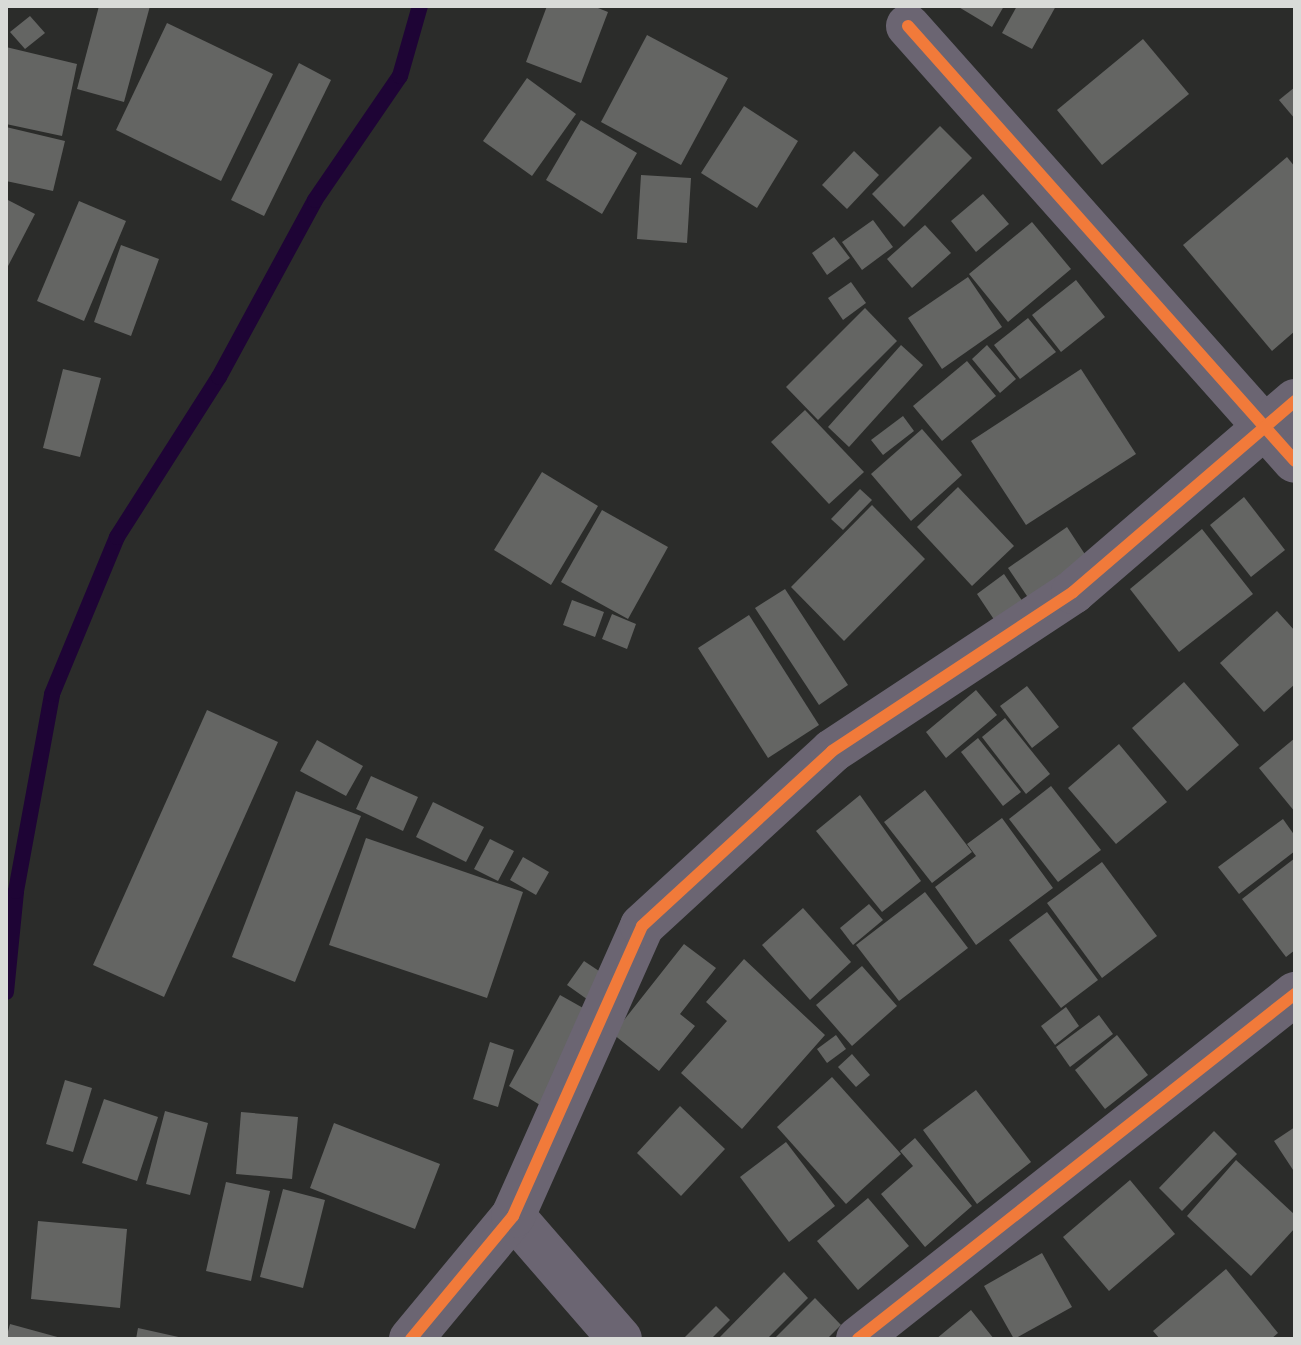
<!DOCTYPE html>
<style>
body{margin:0}
#map{position:relative;width:1301px;height:1345px;overflow:hidden;background:#2b2c2a;font-family:"Roboto Condensed",sans-serif}
div>[style]{position:absolute}
.stream>*{height:16px;margin:-8px;padding:0 8px;transform-origin:8px;border-radius:8px;background:#1e0435}
.building>*{inset:0;background:#646563}
.minor>*{height:44px;margin:-22px;padding:0 22px;transform-origin:22px;border-radius:22px;background:#6b6572}
.cycleway>*{height:12px;margin:-6px;padding:0 6px;transform-origin:6px;border-radius:6px;background:#f17a3a}
span{translate:-50% -50%;white-space:nowrap;text-align:center;line-height:1.15;-webkit-text-stroke:8px #20231f;paint-order:stroke}
.frame{position:absolute;inset:0;border:8px solid #d9dbd8;pointer-events:none}
</style>
<div id="map">
<div class="stream">
<div style="left:6px;top:992px;width:101px;rotate:-84.3deg"></div>
<div style="left:16px;top:891px;width:200px;rotate:-79.6deg"></div>
<div style="left:52px;top:694px;width:170px;rotate:-67.5deg"></div>
<div style="left:117px;top:537px;width:190px;rotate:-57.5deg"></div>
<div style="left:219px;top:377px;width:201px;rotate:-61.5deg"></div>
<div style="left:315px;top:200px;width:150px;rotate:-55.6deg"></div>
<div style="left:400px;top:76px;width:73px;rotate:-74.1deg"></div>
</div>
<div class="building">
<div style="clip-path:polygon(99px 6px,150px 6px,124px 102px,77px 89px)"></div>
<div style="clip-path:polygon(547px 6px,593px 6px,608px 12px,581px 83px,526px 62px)"></div>
<div style="clip-path:polygon(957px 6px,1004px 6px,992px 27px)"></div>
<div style="clip-path:polygon(1017px 6px,1056px 6px,1032px 49px,1002px 33px)"></div>
<div style="clip-path:polygon(30px 16px,45px 33px,25px 49px,10px 32px)"></div>
<div style="clip-path:polygon(167px 23px,273px 74px,221px 181px,116px 130px)"></div>
<div style="clip-path:polygon(647px 35px,728px 78px,681px 165px,601px 122px)"></div>
<div style="clip-path:polygon(1143px 39px,1189px 94px,1102px 165px,1057px 110px)"></div>
<div style="clip-path:polygon(6px 47px,77px 64px,62px 136px,6px 124px)"></div>
<div style="clip-path:polygon(299px 63px,331px 80px,264px 216px,231px 200px)"></div>
<div style="clip-path:polygon(527px 78px,576px 114px,532px 176px,483px 141px)"></div>
<div style="clip-path:polygon(1295px 87px,1295px 119px,1279px 100px)"></div>
<div style="clip-path:polygon(744px 106px,798px 141px,757px 208px,701px 173px)"></div>
<div style="clip-path:polygon(581px 120px,637px 153px,602px 214px,546px 180px)"></div>
<div style="clip-path:polygon(940px 126px,972px 158px,904px 227px,872px 194px)"></div>
<div style="clip-path:polygon(6px 127px,65px 141px,53px 191px,6px 181px)"></div>
<div style="clip-path:polygon(854px 151px,879px 175px,847px 209px,822px 185px)"></div>
<div style="clip-path:polygon(1287px 157px,1295px 167px,1295px 331px,1272px 351px,1183px 245px)"></div>
<div style="clip-path:polygon(641px 175px,691px 178px,687px 243px,637px 239px)"></div>
<div style="clip-path:polygon(983px 194px,1009px 224px,976px 252px,951px 221px)"></div>
<div style="clip-path:polygon(6px 199px,35px 214px,6px 270px)"></div>
<div style="clip-path:polygon(79px 201px,126px 221px,84px 321px,37px 301px)"></div>
<div style="clip-path:polygon(873px 220px,893px 247px,862px 270px,842px 242px)"></div>
<div style="clip-path:polygon(1032px 222px,1071px 269px,1008px 322px,969px 274px)"></div>
<div style="clip-path:polygon(925px 225px,951px 253px,912px 288px,887px 259px)"></div>
<div style="clip-path:polygon(834px 237px,850px 258px,827px 275px,812px 253px)"></div>
<div style="clip-path:polygon(121px 245px,159px 259px,131px 336px,94px 322px)"></div>
<div style="clip-path:polygon(968px 277px,1002px 327px,942px 369px,908px 318px)"></div>
<div style="clip-path:polygon(1076px 280px,1105px 317px,1061px 352px,1032px 315px)"></div>
<div style="clip-path:polygon(851px 282px,866px 303px,843px 320px,828px 298px)"></div>
<div style="clip-path:polygon(865px 308px,897px 341px,818px 420px,786px 387px)"></div>
<div style="clip-path:polygon(1028px 318px,1056px 352px,1020px 379px,994px 345px)"></div>
<div style="clip-path:polygon(901px 345px,923px 365px,849px 447px,828px 427px)"></div>
<div style="clip-path:polygon(987px 345px,1016px 379px,1000px 393px,972px 359px)"></div>
<div style="clip-path:polygon(967px 361px,996px 396px,942px 441px,913px 406px)"></div>
<div style="clip-path:polygon(63px 369px,101px 378px,80px 457px,43px 448px)"></div>
<div style="clip-path:polygon(1081px 369px,1136px 454px,1026px 525px,971px 441px)"></div>
<div style="clip-path:polygon(805px 410px,864px 472px,829px 504px,771px 442px)"></div>
<div style="clip-path:polygon(903px 416px,914px 431px,883px 455px,871px 440px)"></div>
<div style="clip-path:polygon(922px 429px,962px 475px,911px 521px,871px 474px)"></div>
<div style="clip-path:polygon(542px 472px,598px 506px,551px 585px,494px 550px)"></div>
<div style="clip-path:polygon(958px 487px,1014px 546px,972px 586px,917px 527px)"></div>
<div style="clip-path:polygon(860px 489px,872px 500px,843px 530px,831px 519px)"></div>
<div style="clip-path:polygon(1244px 497px,1285px 550px,1251px 577px,1210px 525px)"></div>
<div style="clip-path:polygon(872px 505px,925px 559px,844px 641px,791px 587px)"></div>
<div style="clip-path:polygon(602px 510px,668px 547px,628px 619px,561px 582px)"></div>
<div style="clip-path:polygon(1067px 527px,1088px 559px,1029px 599px,1008px 568px)"></div>
<div style="clip-path:polygon(1202px 529px,1253px 594px,1179px 652px,1130px 589px)"></div>
<div style="clip-path:polygon(1004px 574px,1023px 602px,995px 621px,977px 594px)"></div>
<div style="clip-path:polygon(785px 589px,848px 685px,819px 705px,755px 608px)"></div>
<div style="clip-path:polygon(572px 600px,604px 612px,595px 637px,563px 625px)"></div>
<div style="clip-path:polygon(1277px 611px,1295px 631px,1295px 684px,1264px 712px,1220px 663px)"></div>
<div style="clip-path:polygon(612px 614px,636px 624px,627px 649px,602px 639px)"></div>
<div style="clip-path:polygon(749px 615px,819px 725px,768px 758px,698px 648px)"></div>
<div style="clip-path:polygon(1184px 682px,1239px 745px,1187px 791px,1132px 728px)"></div>
<div style="clip-path:polygon(1027px 686px,1059px 727px,1032px 748px,1000px 706px)"></div>
<div style="clip-path:polygon(976px 690px,997px 715px,946px 758px,926px 732px)"></div>
<div style="clip-path:polygon(207px 710px,278px 742px,164px 997px,93px 965px)"></div>
<div style="clip-path:polygon(1005px 718px,1050px 774px,1026px 794px,982px 737px)"></div>
<div style="clip-path:polygon(978px 738px,1021px 792px,1003px 806px,961px 752px)"></div>
<div style="clip-path:polygon(1295px 738px,1295px 812px,1259px 768px)"></div>
<div style="clip-path:polygon(317px 740px,363px 766px,346px 796px,300px 771px)"></div>
<div style="clip-path:polygon(1119px 744px,1167px 802px,1116px 844px,1068px 788px)"></div>
<div style="clip-path:polygon(371px 776px,418px 797px,403px 831px,356px 809px)"></div>
<div style="clip-path:polygon(1051px 786px,1101px 850px,1058px 882px,1009px 819px)"></div>
<div style="clip-path:polygon(925px 790px,972px 852px,932px 883px,884px 822px)"></div>
<div style="clip-path:polygon(296px 791px,361px 816px,295px 982px,232px 957px)"></div>
<div style="clip-path:polygon(860px 795px,921px 881px,882px 912px,816px 831px)"></div>
<div style="clip-path:polygon(433px 802px,484px 827px,466px 862px,416px 837px)"></div>
<div style="clip-path:polygon(1002px 818px,1053px 888px,976px 945px,935px 887px,976px 856px,967px 844px)"></div>
<div style="clip-path:polygon(1283px 819px,1295px 836px,1295px 851px,1239px 894px,1218px 867px)"></div>
<div style="clip-path:polygon(366px 838px,523px 892px,487px 998px,329px 945px)"></div>
<div style="clip-path:polygon(490px 839px,514px 851px,498px 881px,474px 869px)"></div>
<div style="clip-path:polygon(523px 857px,549px 872px,536px 895px,510px 880px)"></div>
<div style="clip-path:polygon(1295px 858px,1295px 950px,1286px 957px,1242px 899px)"></div>
<div style="clip-path:polygon(1102px 862px,1157px 936px,1102px 978px,1047px 903px)"></div>
<div style="clip-path:polygon(925px 892px,968px 948px,899px 1001px,856px 945px)"></div>
<div style="clip-path:polygon(869px 904px,883px 920px,853px 945px,840px 928px)"></div>
<div style="clip-path:polygon(803px 908px,851px 962px,810px 1000px,762px 945px)"></div>
<div style="clip-path:polygon(1047px 912px,1098px 980px,1061px 1008px,1009px 940px)"></div>
<div style="clip-path:polygon(684px 944px,716px 968px,680px 1014px,695px 1026px,659px 1071px,613px 1034px)"></div>
<div style="clip-path:polygon(744px 959px,825px 1035px,742px 1129px,681px 1073px,727px 1021px,706px 1002px)"></div>
<div style="clip-path:polygon(584px 961px,608px 977px,591px 1002px,567px 985px)"></div>
<div style="clip-path:polygon(862px 966px,897px 1006px,852px 1046px,816px 1005px)"></div>
<div style="clip-path:polygon(560px 995px,592px 1013px,540px 1105px,509px 1086px)"></div>
<div style="clip-path:polygon(1066px 1007px,1079px 1026px,1055px 1045px,1041px 1026px)"></div>
<div style="clip-path:polygon(1099px 1015px,1113px 1034px,1070px 1067px,1056px 1047px)"></div>
<div style="clip-path:polygon(836px 1035px,846px 1049px,827px 1063px,817px 1049px)"></div>
<div style="clip-path:polygon(1117px 1035px,1148px 1075px,1105px 1109px,1075px 1070px)"></div>
<div style="clip-path:polygon(490px 1042px,514px 1050px,498px 1107px,473px 1099px)"></div>
<div style="clip-path:polygon(852px 1054px,870px 1075px,856px 1087px,838px 1067px)"></div>
<div style="clip-path:polygon(832px 1077px,901px 1154px,846px 1204px,777px 1127px)"></div>
<div style="clip-path:polygon(65px 1080px,92px 1088px,73px 1152px,46px 1144px)"></div>
<div style="clip-path:polygon(976px 1090px,1031px 1162px,977px 1204px,923px 1130px)"></div>
<div style="clip-path:polygon(104px 1099px,158px 1117px,137px 1181px,82px 1163px)"></div>
<div style="clip-path:polygon(680px 1106px,725px 1149px,681px 1196px,637px 1153px)"></div>
<div style="clip-path:polygon(165px 1111px,208px 1123px,190px 1195px,146px 1184px)"></div>
<div style="clip-path:polygon(241px 1112px,298px 1117px,292px 1179px,236px 1174px)"></div>
<div style="clip-path:polygon(334px 1123px,440px 1164px,415px 1229px,310px 1188px)"></div>
<div style="clip-path:polygon(1295px 1127px,1295px 1173px,1274px 1141px)"></div>
<div style="clip-path:polygon(1214px 1131px,1237px 1154px,1182px 1211px,1159px 1188px)"></div>
<div style="clip-path:polygon(915px 1138px,972px 1206px,925px 1247px,881px 1194px,913px 1166px,900px 1151px)"></div>
<div style="clip-path:polygon(786px 1142px,835px 1206px,789px 1242px,740px 1177px)"></div>
<div style="clip-path:polygon(1236px 1160px,1295px 1215px,1295px 1228px,1251px 1276px,1187px 1216px)"></div>
<div style="clip-path:polygon(1130px 1180px,1175px 1234px,1109px 1291px,1063px 1237px)"></div>
<div style="clip-path:polygon(226px 1182px,270px 1191px,251px 1281px,206px 1271px)"></div>
<div style="clip-path:polygon(283px 1189px,325px 1200px,303px 1288px,260px 1277px)"></div>
<div style="clip-path:polygon(868px 1198px,909px 1246px,858px 1290px,817px 1241px)"></div>
<div style="clip-path:polygon(38px 1221px,127px 1229px,120px 1308px,31px 1299px)"></div>
<div style="clip-path:polygon(1042px 1253px,1072px 1307px,1014px 1339px,984px 1286px)"></div>
<div style="clip-path:polygon(1226px 1269px,1278px 1333px,1271px 1339px,1160px 1339px,1153px 1331px)"></div>
<div style="clip-path:polygon(784px 1272px,808px 1298px,767px 1339px,718px 1339px)"></div>
<div style="clip-path:polygon(815px 1298px,841px 1325px,827px 1339px,774px 1339px)"></div>
<div style="clip-path:polygon(716px 1306px,730px 1320px,711px 1339px,683px 1339px)"></div>
<div style="clip-path:polygon(971px 1310px,994px 1339px,936px 1339px)"></div>
<div style="clip-path:polygon(10px 1324px,61px 1338px,61px 1339px,6px 1339px)"></div>
<div style="clip-path:polygon(138px 1328px,183px 1338px,183px 1339px,136px 1339px)"></div>
</div>
<div class="minor">
<div style="left:908px;top:26px;width:582px;rotate:48.34deg"></div>
<div style="left:513px;top:1216px;width:163px;rotate:49deg"></div>
<div style="left:411px;top:1339px;width:160px;rotate:-50.3deg"></div>
<div style="left:513px;top:1216px;width:317px;rotate:-66deg"></div>
<div style="left:642px;top:926px;width:258px;rotate:-42.6deg"></div>
<div style="left:832px;top:751px;width:289px;rotate:-33.4deg"></div>
<div style="left:1073px;top:592px;width:293px;rotate:-40.7deg"></div>
<div style="left:858px;top:1339px;width:557px;rotate:-38.29deg"></div>
</div>
<div class="cycleway">
<div style="left:908px;top:26px;width:582px;rotate:48.34deg"></div>
<div style="left:411px;top:1339px;width:160px;rotate:-50.3deg"></div>
<div style="left:513px;top:1216px;width:317px;rotate:-66deg"></div>
<div style="left:642px;top:926px;width:258px;rotate:-42.6deg"></div>
<div style="left:832px;top:751px;width:289px;rotate:-33.4deg"></div>
<div style="left:1073px;top:592px;width:293px;rotate:-40.7deg"></div>
<div style="left:858px;top:1339px;width:557px;rotate:-38.29deg"></div>
</div>
<div class="frame"></div>
</div>
